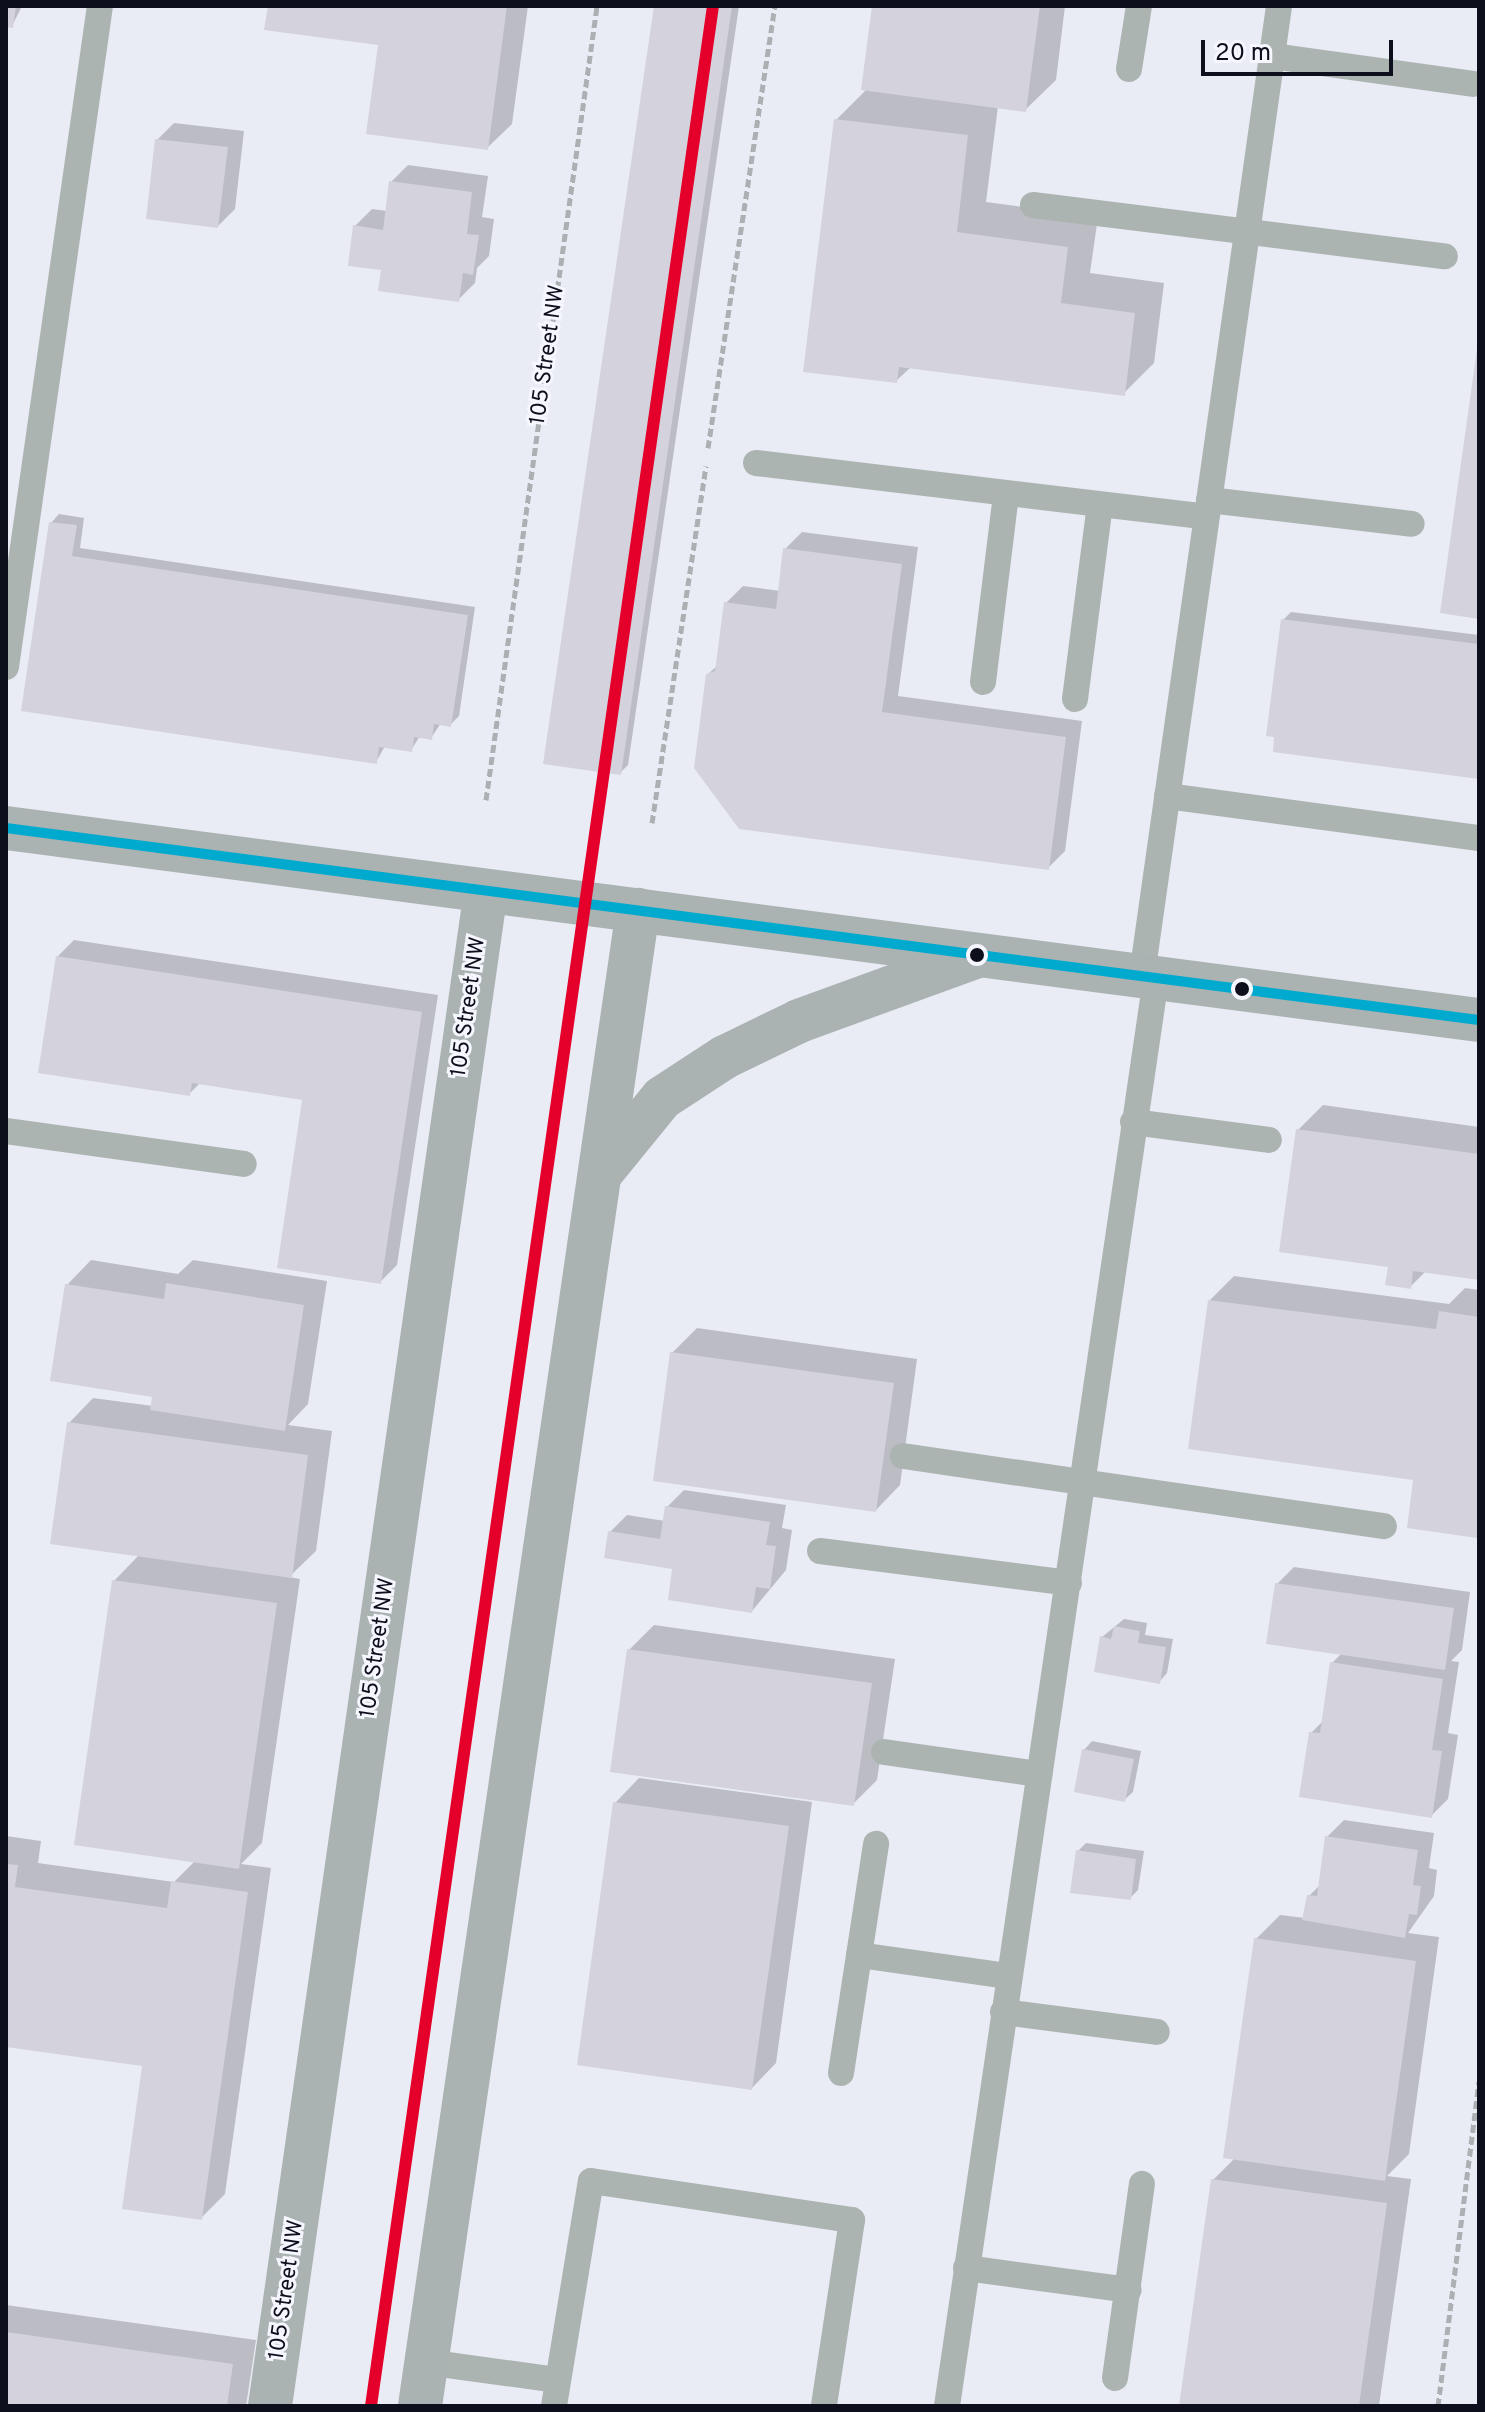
<!DOCTYPE html>
<style>
body{margin:0}
#map{position:relative;width:1485px;height:2412px;overflow:hidden;background:#eaecf5;font-family:Overpass,sans-serif}
div>[style]{position:absolute}
.shadow>*{inset:0;background:#0003}
.building>*{inset:0;background:#d3d2dd}
.path>*{height:5px;margin-top:-2.5px;transform-origin:0;background:repeating-linear-gradient(90deg,#abb0b2 0 8px,transparent 0 12px)}
.lane>*{height:26px;margin:-13px;padding:0 13px;transform-origin:13px;border-radius:13px;background:#acb4b2}
.secondary>*{height:44px;margin:-22px;padding:0 22px;transform-origin:22px;border-radius:22px;background:#aab3b2}
.bus-1>*{height:10px;margin:-5px;padding:0 5px;transform-origin:5px;border-radius:5px;background:#00a9ce}
.rail-1>*{height:12px;margin:-6px;padding:0 6px;transform-origin:6px;border-radius:6px;background:#e4002b}
.dots>*{width:22px;height:22px;translate:-50% -50%;box-sizing:border-box;border:4px solid #f5f6fe;border-radius:50%}
span{translate:-50% -50%;white-space:nowrap;text-align:center;line-height:1.15;-webkit-text-stroke:6px #f5f6fe;paint-order:stroke}
.street-label{font-size:22px;color:#0e0f1c}
.frame{position:absolute;inset:0;border:8px solid #0e0f1c;pointer-events:none}
.scale{position:absolute;left:1201px;top:40px;width:192px;height:36px;box-sizing:border-box;border:4px solid #0e0f1c;border-top:0;padding-left:10px;font-size:24px;line-height:28px;white-space:nowrap;color:#0e0f1c;-webkit-text-stroke:6px #f5f6fe;paint-order:stroke}
</style>
<div id="map">
<div class="shadow">
<div style="clip-path:polygon(6px 6px,22px 6px,12px 26px,6px 25px)"></div>
<div style="clip-path:polygon(270px 6px,528px 6px,512px 124px,487px 148px,381px 43px)"></div>
<div style="clip-path:polygon(656px 6px,739px 6px,628px 765px,620px 773px)"></div>
<div style="clip-path:polygon(874px 6px,1065px 6px,1056px 80px,1025px 110px,998px 106px,986px 202px,1098px 217px,1090px 273px,1164px 283px,1154px 363px,1124px 393px,911px 367px,896px 381px,836px 120px,867px 89px)"></div>
<div style="clip-path:polygon(174px 123px,244px 131px,235px 209px,218px 226px,157px 140px)"></div>
<div style="clip-path:polygon(408px 165px,488px 176px,482px 217px,494px 219px,489px 256px,477px 268px,475px 283px,458px 300px,383px 269px,355px 226px,372px 209px,387px 211px,391px 182px)"></div>
<div style="clip-path:polygon(59px 514px,84px 518px,80px 548px,475px 607px,459px 716px,451px 724px,441px 723px,431px 738px,420px 736px,411px 750px,385px 746px,376px 762px,23px 710px,51px 523px)"></div>
<div style="clip-path:polygon(802px 532px,918px 547px,898px 696px,1082px 721px,1065px 851px,1048px 868px,708px 674px,717px 666px,726px 603px,743px 586px,780px 591px,785px 549px)"></div>
<div style="clip-path:polygon(1291px 612px,1479px 635px,1479px 777px,1283px 620px)"></div>
<div style="clip-path:polygon(74px 940px,438px 995px,397px 1265px,380px 1282px,305px 1098px,201px 1082px,189px 1094px,57px 957px)"></div>
<div style="clip-path:polygon(1323px 1105px,1479px 1127px,1479px 1278px,1426px 1271px,1410px 1287px,1390px 1266px,1298px 1130px)"></div>
<div style="clip-path:polygon(91px 1260px,178px 1274px,193px 1260px,327px 1281px,308px 1404px,288px 1425px,332px 1431px,316px 1551px,289px 1577px,300px 1579px,262px 1843px,241px 1864px,271px 1868px,225px 2194px,201px 2218px,144px 2064px,6px 2045px,6px 1836px,41px 1841px,38px 1863px,174px 1882px,195px 1861px,114px 1581px,140px 1554px,69px 1423px,93px 1398px,153px 1406px,154px 1395px,67px 1285px)"></div>
<div style="clip-path:polygon(1234px 1276px,1449px 1304px,1465px 1288px,1479px 1290px,1477px 1536px,1210px 1300px)"></div>
<div style="clip-path:polygon(697px 1328px,917px 1359px,900px 1485px,876px 1510px,672px 1353px)"></div>
<div style="clip-path:polygon(684px 1490px,786px 1505px,782px 1528px,792px 1530px,786px 1570px,752px 1611px,610px 1532px,627px 1515px,665px 1521px,667px 1507px)"></div>
<div style="clip-path:polygon(1294px 1567px,1470px 1592px,1462px 1650px,1451px 1661px,1459px 1662px,1448px 1733px,1458px 1735px,1448px 1799px,1431px 1816px,1311px 1733px,1324px 1720px,1332px 1663px,1342px 1653px,1277px 1584px)"></div>
<div style="clip-path:polygon(1124px 1619px,1147px 1623px,1145px 1635px,1173px 1639px,1167px 1673px,1159px 1682px,1102px 1637px)"></div>
<div style="clip-path:polygon(654px 1625px,895px 1659px,877px 1780px,853px 1804px,629px 1650px)"></div>
<div style="clip-path:polygon(1092px 1741px,1141px 1751px,1133px 1792px,1124px 1800px,1084px 1750px)"></div>
<div style="clip-path:polygon(639px 1778px,812px 1802px,776px 2063px,752px 2088px,615px 1803px)"></div>
<div style="clip-path:polygon(1344px 1820px,1434px 1833px,1429px 1868px,1437px 1870px,1434px 1896px,1408px 1933px,1439px 1937px,1409px 2154px,1387px 2176px,1411px 2179px,1379px 2406px,1181px 2406px,1213px 2180px,1235px 2158px,1256px 1939px,1280px 1915px,1305px 1918px,1309px 1896px,1321px 1884px,1327px 1837px)"></div>
<div style="clip-path:polygon(1086px 1843px,1144px 1851px,1138px 1890px,1130px 1898px,1078px 1851px)"></div>
<div style="clip-path:polygon(6px 2305px,256px 2340px,246px 2406px,6px 2406px)"></div>
</div>
<div class="building">
<div style="clip-path:polygon(6px 6px,16px 6px,13px 28px,6px 27px)"></div>
<div style="clip-path:polygon(268px 6px,507px 6px,488px 150px,366px 134px,378px 45px,264px 30px)"></div>
<div style="clip-path:polygon(654px 6px,732px 6px,621px 775px,543px 764px)"></div>
<div style="clip-path:polygon(872px 6px,1040px 6px,1026px 112px,861px 90px)"></div>
<div style="clip-path:polygon(834px 119px,968px 135px,957px 232px,1068px 247px,1061px 303px,1135px 313px,1125px 396px,899px 367px,897px 383px,803px 372px)"></div>
<div style="clip-path:polygon(155px 139px,228px 147px,218px 228px,146px 219px)"></div>
<div style="clip-path:polygon(389px 181px,472px 192px,467px 234px,479px 235px,473px 275px,463px 273px,459px 302px,378px 291px,381px 270px,348px 266px,353px 225px,383px 230px)"></div>
<div style="clip-path:polygon(1477px 349px,1479px 349px,1479px 619px,1440px 613px)"></div>
<div style="clip-path:polygon(49px 522px,77px 525px,72px 556px,468px 615px,451px 727px,434px 724px,432px 740px,414px 737px,412px 752px,379px 747px,377px 764px,21px 711px)"></div>
<div style="clip-path:polygon(783px 548px,902px 564px,882px 712px,1066px 737px,1049px 870px,739px 829px,694px 768px,706px 674px,715px 671px,724px 602px,776px 609px)"></div>
<div style="clip-path:polygon(1281px 619px,1479px 644px,1479px 779px,1273px 752px,1274px 737px,1266px 736px)"></div>
<div style="clip-path:polygon(56px 956px,422px 1012px,381px 1284px,277px 1268px,302px 1100px,192px 1083px,190px 1096px,38px 1073px)"></div>
<div style="clip-path:polygon(1296px 1129px,1479px 1154px,1479px 1280px,1413px 1271px,1411px 1289px,1385px 1285px,1388px 1267px,1279px 1252px)"></div>
<div style="clip-path:polygon(166px 1283px,304px 1305px,285px 1431px,150px 1410px,152px 1397px,50px 1381px,65px 1284px,164px 1299px)"></div>
<div style="clip-path:polygon(1208px 1300px,1436px 1329px,1439px 1311px,1479px 1317px,1477px 1538px,1407px 1528px,1413px 1480px,1188px 1449px)"></div>
<div style="clip-path:polygon(670px 1352px,894px 1383px,876px 1512px,653px 1481px)"></div>
<div style="clip-path:polygon(67px 1422px,308px 1455px,292px 1578px,50px 1544px)"></div>
<div style="clip-path:polygon(665px 1506px,770px 1522px,766px 1545px,776px 1546px,770px 1589px,756px 1587px,752px 1613px,668px 1600px,672px 1569px,604px 1558px,608px 1531px,660px 1539px)"></div>
<div style="clip-path:polygon(112px 1580px,277px 1603px,239px 1869px,74px 1845px)"></div>
<div style="clip-path:polygon(1275px 1583px,1454px 1608px,1445px 1670px,1266px 1644px)"></div>
<div style="clip-path:polygon(1114px 1626px,1140px 1631px,1138px 1643px,1166px 1647px,1160px 1684px,1094px 1672px,1100px 1636px,1111px 1639px)"></div>
<div style="clip-path:polygon(627px 1649px,872px 1683px,854px 1806px,610px 1772px)"></div>
<div style="clip-path:polygon(1330px 1662px,1443px 1679px,1432px 1750px,1442px 1751px,1432px 1818px,1299px 1797px,1309px 1732px,1320px 1733px)"></div>
<div style="clip-path:polygon(1082px 1749px,1134px 1759px,1125px 1802px,1074px 1792px)"></div>
<div style="clip-path:polygon(613px 1802px,789px 1826px,752px 2090px,577px 2065px)"></div>
<div style="clip-path:polygon(1325px 1836px,1418px 1850px,1413px 1885px,1421px 1886px,1417px 1915px,1409px 1914px,1405px 1938px,1302px 1920px,1307px 1895px,1317px 1896px)"></div>
<div style="clip-path:polygon(1076px 1850px,1136px 1859px,1131px 1900px,1070px 1893px)"></div>
<div style="clip-path:polygon(6px 1864px,18px 1865px,15px 1887px,167px 1908px,171px 1881px,248px 1892px,202px 2220px,122px 2209px,142px 2066px,6px 2047px)"></div>
<div style="clip-path:polygon(1254px 1938px,1416px 1961px,1385px 2181px,1223px 2158px)"></div>
<div style="clip-path:polygon(1211px 2179px,1387px 2203px,1359px 2406px,1179px 2406px)"></div>
<div style="clip-path:polygon(6px 2332px,233px 2364px,227px 2406px,6px 2406px)"></div>
</div>
<div class="path">
<div style="left:708px;top:448px;width:447px;rotate:-81.4deg"></div>
<div style="left:486px;top:800px;width:802px;rotate:-82.04deg"></div>
<div style="left:652px;top:823px;width:361px;rotate:-81.4deg"></div>
<div style="left:1438px;top:2406px;width:327px;rotate:-82.8deg"></div>
</div>
<div class="lane">
<div style="left:1272px;top:56px;width:203px;rotate:7.9deg"></div>
<div style="left:1129px;top:69px;width:64px;rotate:-81deg"></div>
<div style="left:1033px;top:205px;width:415px;rotate:7.1deg"></div>
<div style="left:756px;top:463px;width:453px;rotate:6.8deg"></div>
<div style="left:1209px;top:500px;width:204px;rotate:6.7deg"></div>
<div style="left:6px;top:667px;width:668px;rotate:-81.91deg"></div>
<div style="left:983px;top:682px;width:189px;rotate:-83deg"></div>
<div style="left:1075px;top:699px;width:196px;rotate:-82.7deg"></div>
<div style="left:1167px;top:796px;width:315px;rotate:7.7deg"></div>
<div style="left:1142px;top:975px;width:979px;rotate:-81.95deg"></div>
<div style="left:1133px;top:1122px;width:137px;rotate:7.5deg"></div>
<div style="left:6px;top:1131px;width:240px;rotate:7.9deg"></div>
<div style="left:903px;top:1456px;width:486px;rotate:8.3deg"></div>
<div style="left:820px;top:1551px;width:251px;rotate:7.3deg"></div>
<div style="left:884px;top:1752px;width:157px;rotate:8.1deg"></div>
<div style="left:859px;top:1955px;width:151px;rotate:8deg"></div>
<div style="left:1003px;top:2012px;width:155px;rotate:7.4deg"></div>
<div style="left:841px;top:2073px;width:232px;rotate:-81.3deg"></div>
<div style="left:966px;top:2268px;width:164px;rotate:7.7deg"></div>
<div style="left:426px;top:2362px;width:133px;rotate:7.8deg"></div>
<div style="left:1115px;top:2378px;width:196px;rotate:-82.1deg"></div>
<div style="left:554px;top:2406px;width:228px;rotate:-80.7deg"></div>
<div style="left:591px;top:2181px;width:264px;rotate:8.5deg"></div>
<div style="left:852px;top:2220px;width:188px;rotate:98.6deg"></div>
<div style="left:947px;top:2406px;width:1443px;rotate:-81.67deg"></div>
</div>
<div class="secondary">
<div style="left:6px;top:828px;width:1485px;rotate:7.43deg"></div>
<div style="left:600px;top:1174px;width:98px;rotate:-50.8deg"></div>
<div style="left:662px;top:1098px;width:75px;rotate:-33.1deg"></div>
<div style="left:725px;top:1057px;width:82px;rotate:-25.9deg"></div>
<div style="left:799px;top:1021px;width:190px;rotate:-20deg"></div>
<div style="left:270px;top:2406px;width:1530px;rotate:-81.89deg"></div>
<div style="left:420px;top:2406px;width:1512px;rotate:-81.71deg"></div>
</div>
<div class="bus-1">
<div style="left:6px;top:828px;width:1485px;rotate:7.43deg"></div>
</div>
<div class="rail-1">
<div style="left:371px;top:2406px;width:2424px;rotate:-81.89deg"></div>
</div>
<div class="dots">
<div style="left:977px;top:955px;background:#0e0f1c"></div>
<div style="left:1242px;top:989px;background:#0e0f1c"></div>
</div>
<div class="street-label">
<span style="left:548px;top:355px;rotate:-82deg">105 Street NW</span>
<span style="left:469px;top:1007px;rotate:-82deg">105 Street NW</span>
<span style="left:378px;top:1648px;rotate:-82deg">105 Street NW</span>
<span style="left:287px;top:2290px;rotate:-82deg">105 Street NW</span>
</div>
<div class="frame"></div>
<div class="scale">20 m</div>
</div>
